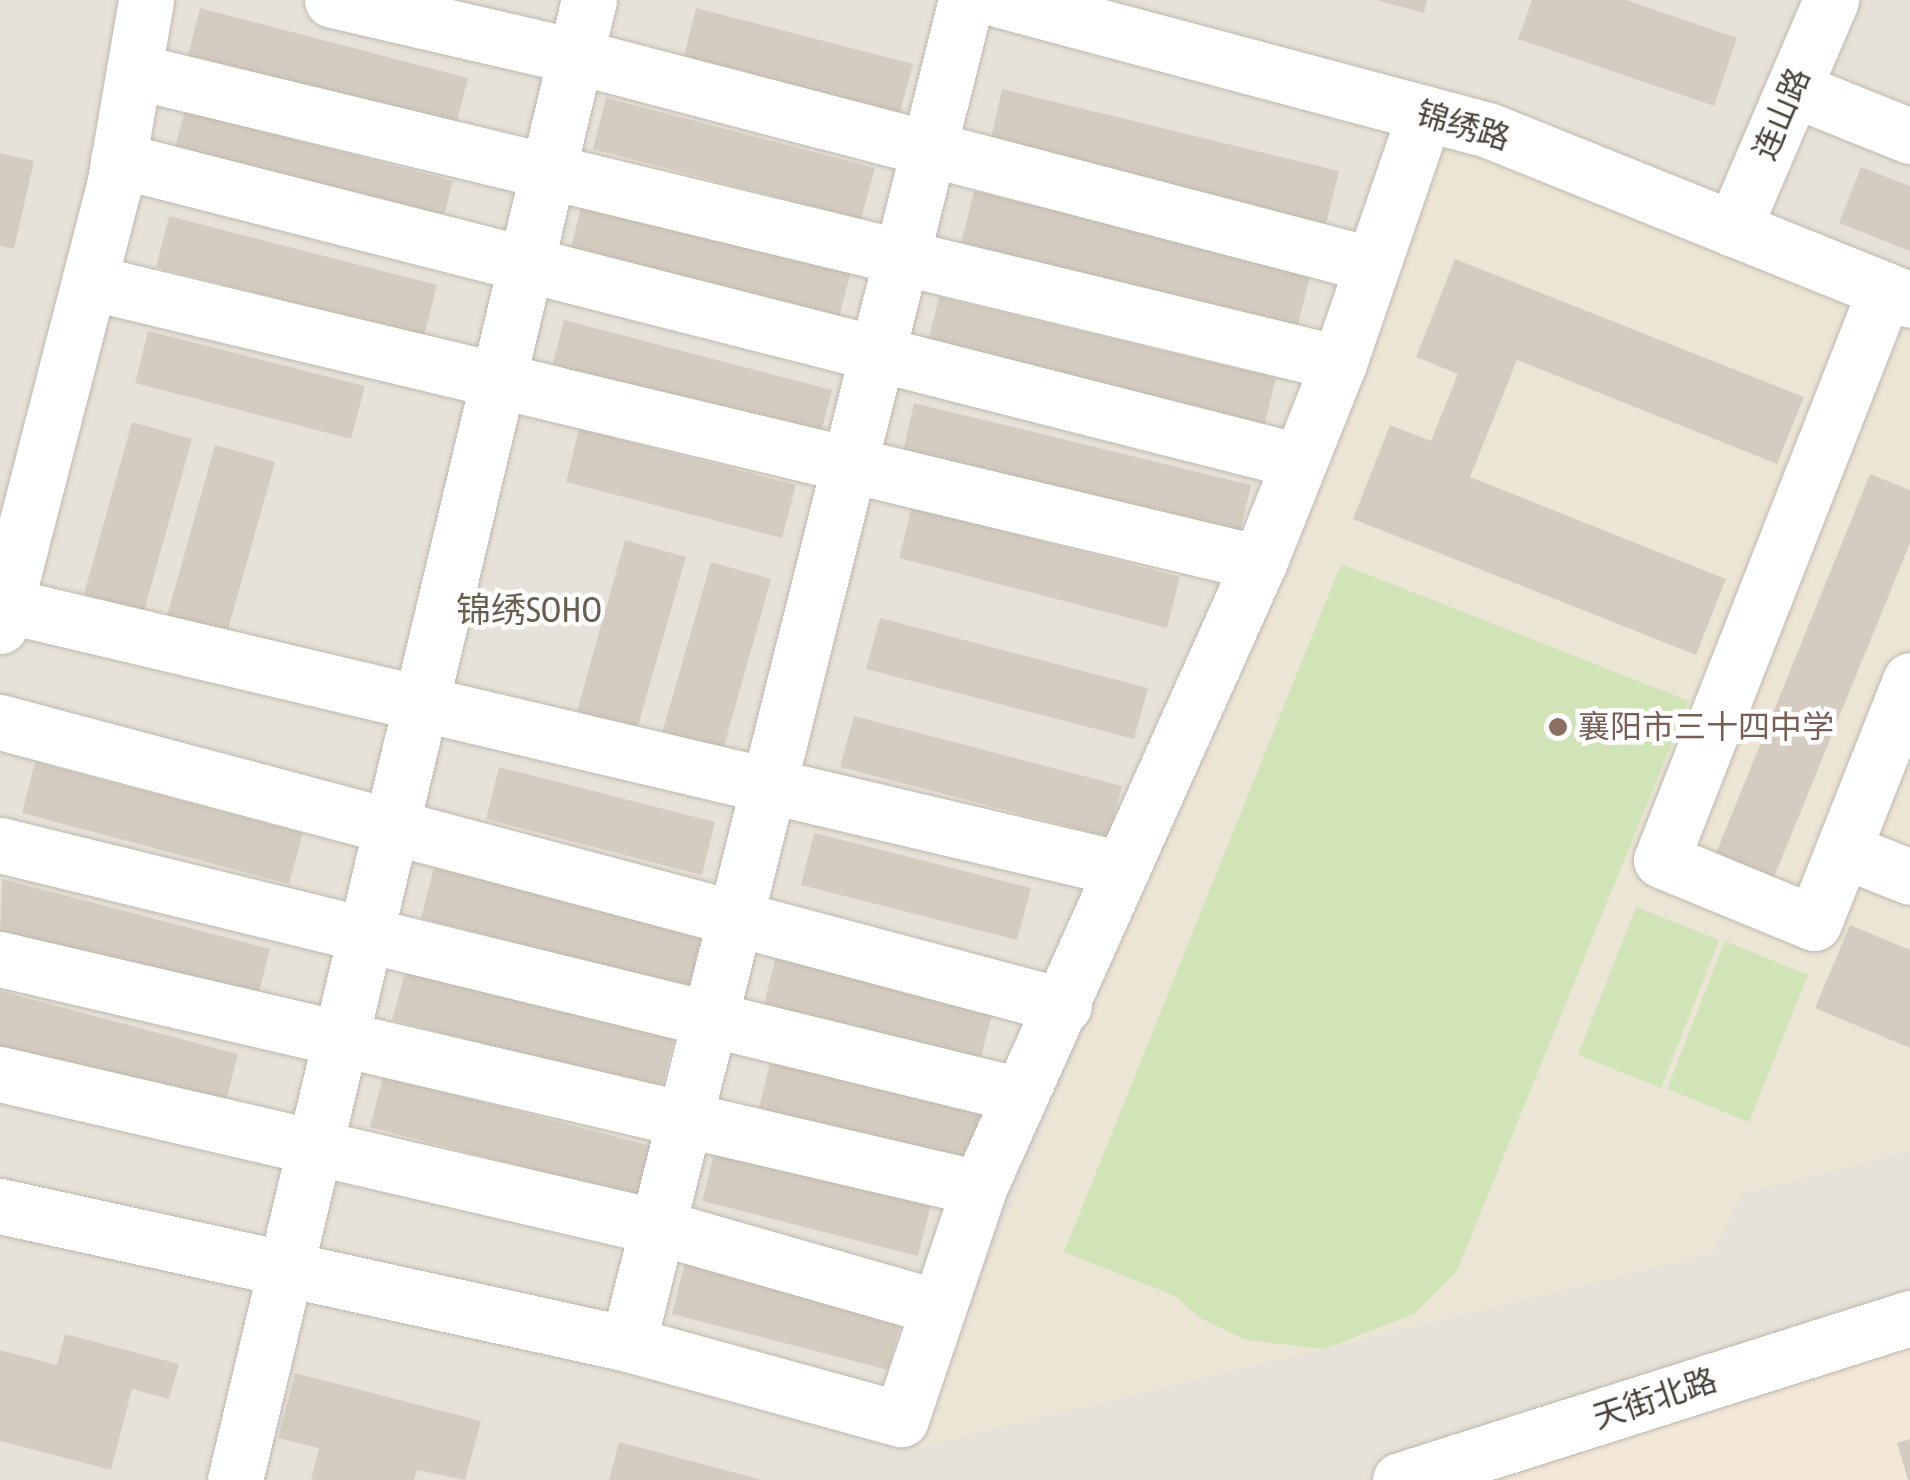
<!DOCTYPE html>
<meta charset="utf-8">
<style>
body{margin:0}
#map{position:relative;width:1910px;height:1480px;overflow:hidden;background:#f4f1ea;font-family:"Asap Condensed","Noto Sans SC",sans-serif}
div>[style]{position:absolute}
.residential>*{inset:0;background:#e7e2d9}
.commercial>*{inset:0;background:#f3e7d8}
.education>*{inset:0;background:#ebe5d6}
.green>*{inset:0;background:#d1e4b7}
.building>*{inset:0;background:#d4ccc1}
.roads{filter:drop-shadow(0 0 2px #beb8ad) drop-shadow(0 0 2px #beb8ad)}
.minor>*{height:55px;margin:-27.5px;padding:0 27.5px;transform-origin:27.5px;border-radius:27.5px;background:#fff}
.dots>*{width:28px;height:28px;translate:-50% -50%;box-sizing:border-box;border:5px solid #fff;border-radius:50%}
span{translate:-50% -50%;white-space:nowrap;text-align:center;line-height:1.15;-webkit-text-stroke:9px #fff;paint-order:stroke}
.street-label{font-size:32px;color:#474139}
.education-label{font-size:32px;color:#785e54}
.left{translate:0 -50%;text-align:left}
.neighbourhood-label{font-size:35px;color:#695f51}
</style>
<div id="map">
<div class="residential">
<div style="clip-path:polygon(0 0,1910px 0,1910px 1480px,0 1480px)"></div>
</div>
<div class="commercial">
<div style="clip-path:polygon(1910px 1318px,1910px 1480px,1400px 1480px)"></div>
</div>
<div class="education">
<div style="clip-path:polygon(1453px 120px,1910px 303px,1910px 1151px,1743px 1194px,1712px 1254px,913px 1449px)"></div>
</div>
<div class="green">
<div style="clip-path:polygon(1341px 564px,1689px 701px,1456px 1273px,1414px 1314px,1324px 1349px,1246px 1340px,1202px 1319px,1173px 1295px,1064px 1252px)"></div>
<div style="clip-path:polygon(1636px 907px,1719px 940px,1661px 1088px,1578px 1055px)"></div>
<div style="clip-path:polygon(1725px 941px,1808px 975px,1749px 1122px,1667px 1089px)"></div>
</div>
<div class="building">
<div style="clip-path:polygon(1376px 0,1427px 0,1424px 13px)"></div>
<div style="clip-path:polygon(1532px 0,1626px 0,1737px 38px,1714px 106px,1518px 39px)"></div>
<div style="clip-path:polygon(200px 8px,468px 78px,455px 129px,187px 59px)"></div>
<div style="clip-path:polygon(696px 8px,913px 64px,899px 116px,683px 60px)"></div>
<div style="clip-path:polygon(1002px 89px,1339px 171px,1326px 224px,990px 143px)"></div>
<div style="clip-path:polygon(606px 98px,875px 168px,861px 219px,593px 149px)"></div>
<div style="clip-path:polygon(185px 111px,453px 181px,440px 232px,171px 162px)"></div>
<div style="clip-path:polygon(0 153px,34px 161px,14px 249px,0 246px)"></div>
<div style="clip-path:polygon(1861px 167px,1910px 186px,1910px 251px,1839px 223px)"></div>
<div style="clip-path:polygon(974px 191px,1311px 273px,1298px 325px,961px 244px)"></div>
<div style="clip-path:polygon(584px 196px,852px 267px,839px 318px,571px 247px)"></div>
<div style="clip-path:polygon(169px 216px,437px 285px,424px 337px,156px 267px)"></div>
<div style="clip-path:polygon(1455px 259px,1804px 397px,1777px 464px,1517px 360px,1470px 477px,1726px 579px,1696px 655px,1353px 519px,1390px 425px,1431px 441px,1458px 374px,1416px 357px)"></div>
<div style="clip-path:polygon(939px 297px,1276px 378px,1263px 431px,926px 349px)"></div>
<div style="clip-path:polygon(564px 320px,832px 390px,819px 441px,551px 371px)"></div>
<div style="clip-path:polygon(148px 331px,365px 386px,351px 439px,135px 383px)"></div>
<div style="clip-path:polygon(914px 403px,1251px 485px,1239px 537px,902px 456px)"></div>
<div style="clip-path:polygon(132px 422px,192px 439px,144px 611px,84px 594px)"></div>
<div style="clip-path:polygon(579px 429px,796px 485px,782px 538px,566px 482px)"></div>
<div style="clip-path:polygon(215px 445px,275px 462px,227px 633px,167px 616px)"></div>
<div style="clip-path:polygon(1870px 474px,1910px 490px,1910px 543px,1770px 887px,1712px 863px)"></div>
<div style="clip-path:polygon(912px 507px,1180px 577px,1167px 628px,899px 558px)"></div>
<div style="clip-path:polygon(625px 540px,686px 557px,637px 729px,577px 711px)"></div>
<div style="clip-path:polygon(711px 562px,771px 579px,723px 750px,662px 733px)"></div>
<div style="clip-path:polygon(880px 618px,1148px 688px,1134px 739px,866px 669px)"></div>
<div style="clip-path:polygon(854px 716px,1122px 786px,1109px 837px,840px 767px)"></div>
<div style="clip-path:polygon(35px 762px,303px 833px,289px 884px,22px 813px)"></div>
<div style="clip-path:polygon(499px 767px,715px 822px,702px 875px,486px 819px)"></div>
<div style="clip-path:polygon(814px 833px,1031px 888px,1017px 940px,801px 885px)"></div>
<div style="clip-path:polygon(434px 867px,702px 937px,689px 988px,421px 918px)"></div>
<div style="clip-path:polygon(2px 879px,270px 949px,257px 1000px,0 933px)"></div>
<div style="clip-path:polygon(1850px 925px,1910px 950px,1910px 1048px,1815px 1008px)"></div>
<div style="clip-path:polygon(777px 952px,994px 1008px,980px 1060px,764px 1004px)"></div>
<div style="clip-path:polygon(406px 969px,674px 1039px,661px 1090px,392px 1020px)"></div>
<div style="clip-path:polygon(0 991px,238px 1054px,225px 1105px,0 1046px)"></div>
<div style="clip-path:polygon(772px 1055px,989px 1111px,976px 1164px,759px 1108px)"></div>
<div style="clip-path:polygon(383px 1076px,651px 1146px,638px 1197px,370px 1127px)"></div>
<div style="clip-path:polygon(715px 1149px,931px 1204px,918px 1256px,702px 1201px)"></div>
<div style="clip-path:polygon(685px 1262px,902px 1318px,888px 1370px,672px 1314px)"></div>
<div style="clip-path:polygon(65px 1334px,179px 1364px,169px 1399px,132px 1389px,111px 1470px,0 1441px,0 1350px,57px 1365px)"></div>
<div style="clip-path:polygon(295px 1373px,481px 1421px,465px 1480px,417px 1470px,414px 1480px,311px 1480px,319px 1448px,278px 1438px)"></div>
<div style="clip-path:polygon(1910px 1439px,1910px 1480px,1908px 1480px,1897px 1443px)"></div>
<div style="clip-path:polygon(619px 1442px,759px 1479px,759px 1480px,609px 1480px)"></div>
</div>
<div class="roads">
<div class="minor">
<div style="left:332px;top:0;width:249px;rotate:13deg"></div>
<div style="left:575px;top:56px;width:822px;rotate:14.66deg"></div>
<div style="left:1000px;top:0;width:505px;rotate:14.92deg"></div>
<div style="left:1488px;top:130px;width:455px;rotate:21.9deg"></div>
<div style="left:134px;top:71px;width:1240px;rotate:13.62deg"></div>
<div style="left:1793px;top:89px;width:126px;rotate:21.9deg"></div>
<div style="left:118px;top:160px;width:1219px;rotate:14.3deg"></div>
<div style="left:1733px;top:229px;width:249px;rotate:-66.8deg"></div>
<div style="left:89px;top:282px;width:1203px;rotate:13.5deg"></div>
<div style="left:1885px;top:290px;width:612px;rotate:111.45deg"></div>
<div style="left:1661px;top:860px;width:165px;rotate:22.4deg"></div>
<div style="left:1814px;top:923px;width:261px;rotate:-68.4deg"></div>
<div style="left:5px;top:605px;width:1148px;rotate:13.3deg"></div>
<div style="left:0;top:626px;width:455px;rotate:-75.5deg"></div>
<div style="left:114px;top:186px;width:189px;rotate:-80.2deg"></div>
<div style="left:0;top:722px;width:1101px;rotate:14.94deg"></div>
<div style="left:0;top:845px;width:1050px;rotate:13.77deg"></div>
<div style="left:1843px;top:850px;width:72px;rotate:21.9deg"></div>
<div style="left:0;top:959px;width:1005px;rotate:13.17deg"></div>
<div style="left:0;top:1074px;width:676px;rotate:13.09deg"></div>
<div style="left:658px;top:1227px;width:290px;rotate:16deg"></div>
<div style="left:0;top:1206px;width:643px;rotate:12.39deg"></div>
<div style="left:628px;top:1344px;width:283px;rotate:15.4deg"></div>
<div style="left:901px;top:1419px;width:244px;rotate:-71.3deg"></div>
<div style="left:979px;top:1188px;width:685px;rotate:-65.87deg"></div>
<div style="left:1259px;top:563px;width:215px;rotate:-68.2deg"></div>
<div style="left:1339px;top:363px;width:264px;rotate:-71deg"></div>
<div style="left:628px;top:1344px;width:1386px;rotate:-75.88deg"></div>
<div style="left:235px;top:1480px;width:1522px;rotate:-76.55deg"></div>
<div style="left:1400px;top:1480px;width:535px;rotate:-17.62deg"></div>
</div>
</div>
<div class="dots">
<div style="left:1558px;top:727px;background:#8d6e63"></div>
</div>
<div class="street-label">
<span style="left:1782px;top:114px;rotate:-67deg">连山路</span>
<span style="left:1463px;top:126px;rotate:17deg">锦绣路</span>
<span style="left:1655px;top:1399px;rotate:-18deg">天街北路</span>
</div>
<div class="education-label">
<span class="left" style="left:1578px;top:727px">襄阳市三十四中学</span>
</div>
<div class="neighbourhood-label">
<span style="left:529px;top:609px">锦绣SOHO</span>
</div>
</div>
